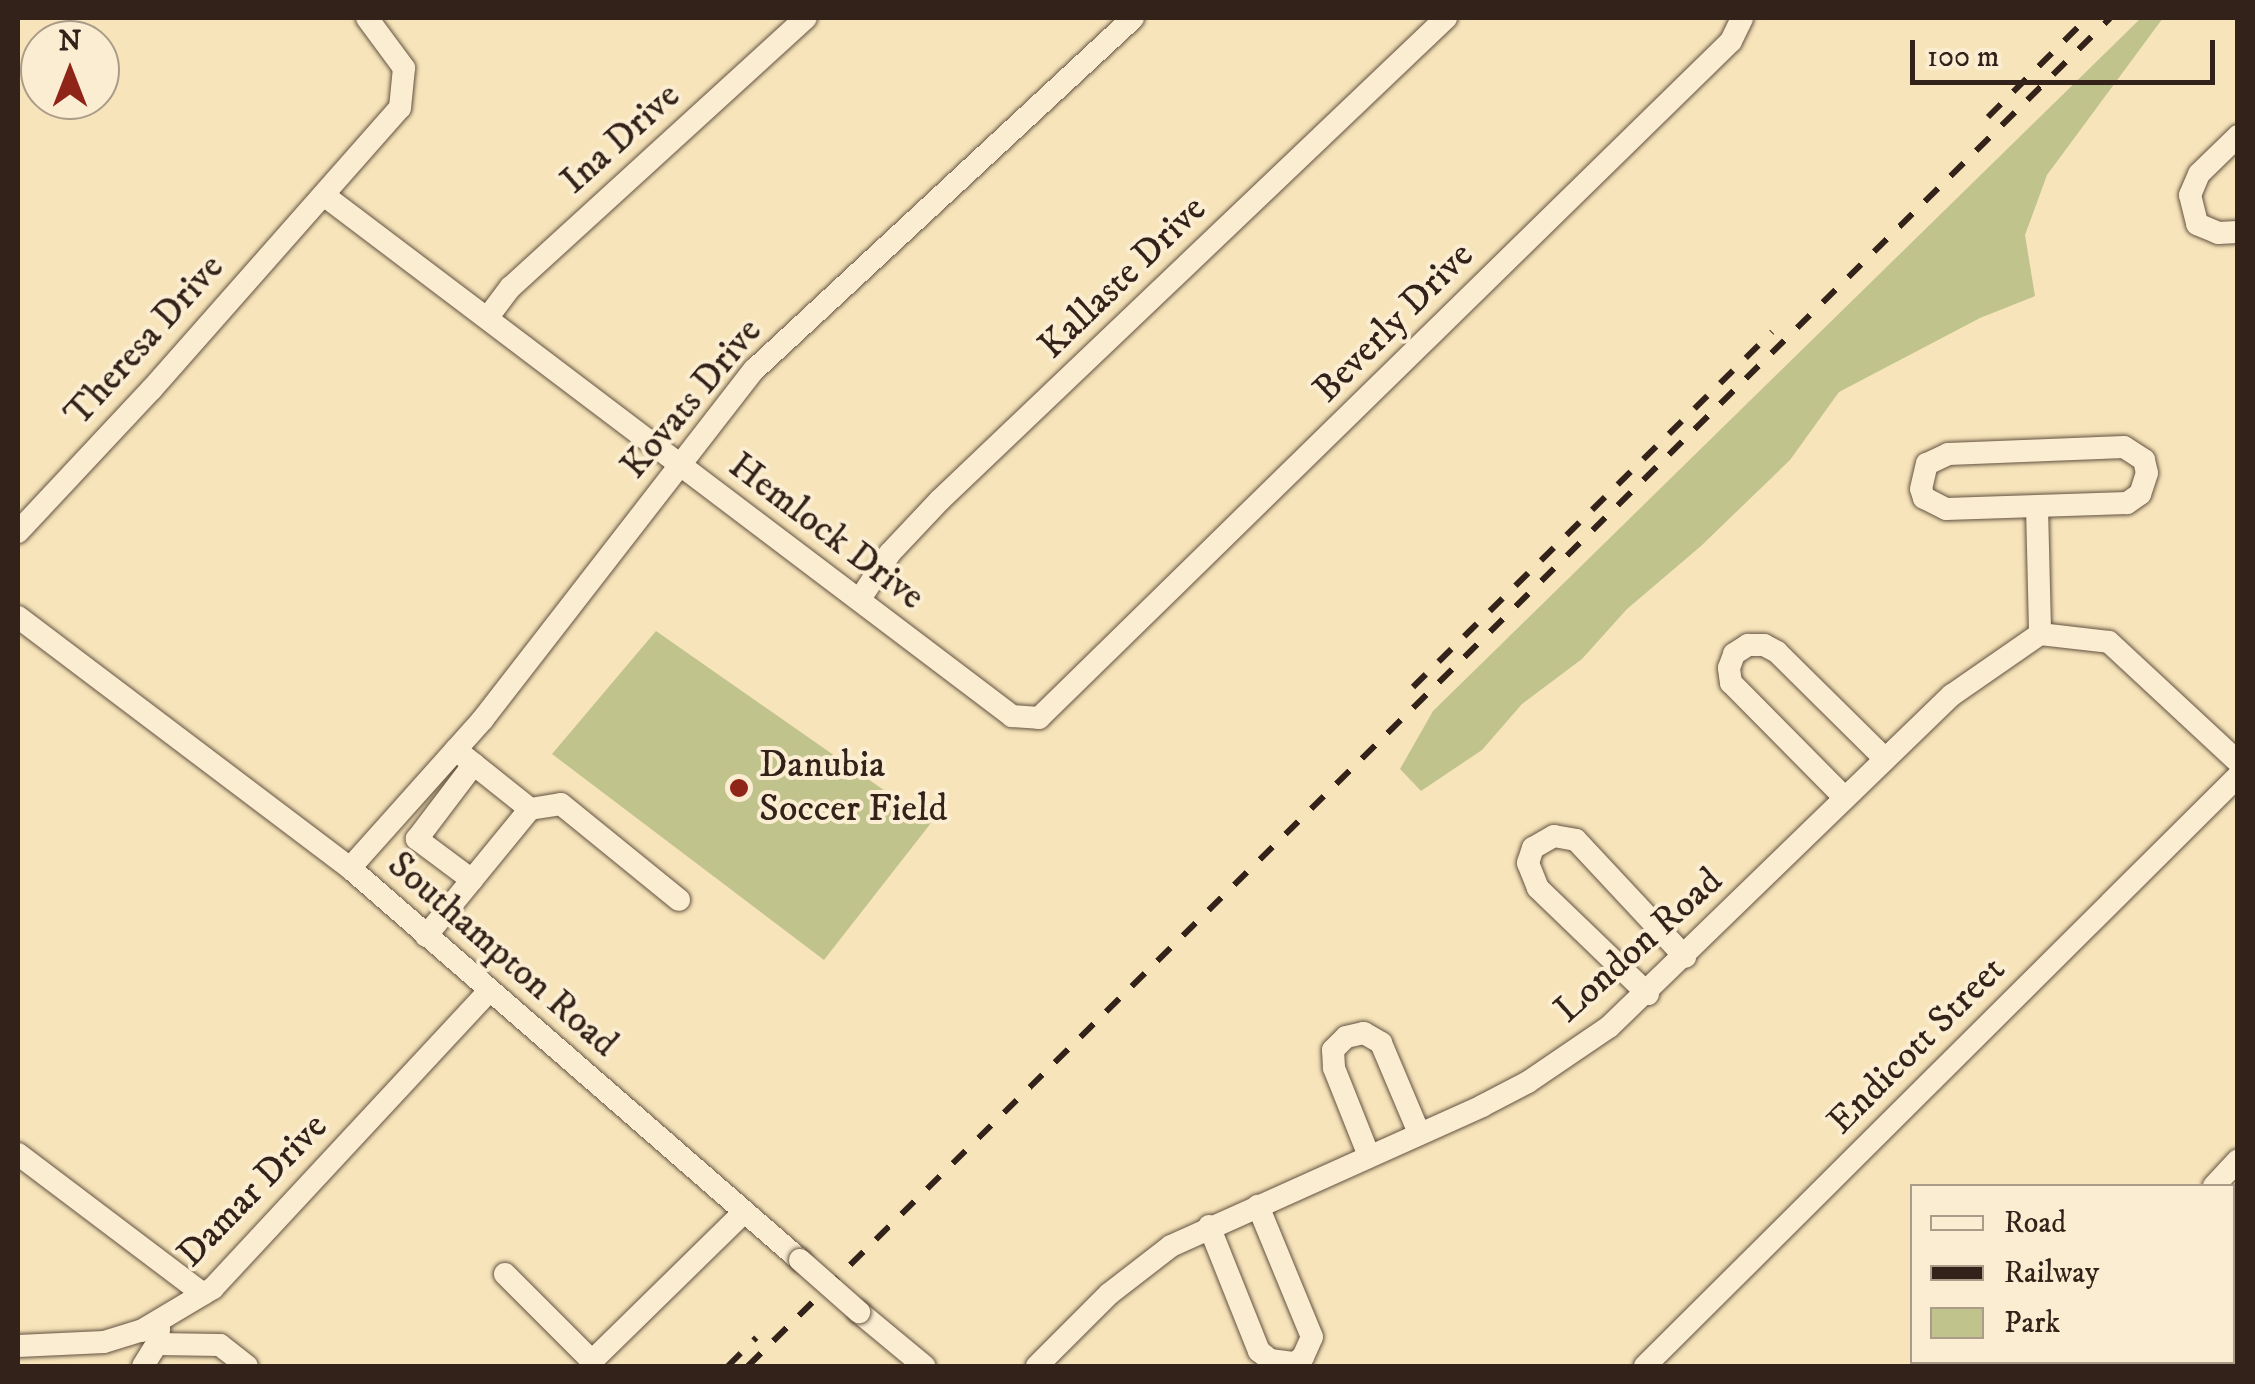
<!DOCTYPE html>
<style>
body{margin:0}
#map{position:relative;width:2255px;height:1384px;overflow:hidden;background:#f7e4ba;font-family:"IM FELL DW Pica",serif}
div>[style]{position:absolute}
.green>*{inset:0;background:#c1c38d}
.roads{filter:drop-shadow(0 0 2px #635241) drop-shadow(0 0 2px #635241)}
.minor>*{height:22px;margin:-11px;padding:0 11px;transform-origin:11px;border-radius:11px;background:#faedd2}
.rail>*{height:6px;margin-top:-3px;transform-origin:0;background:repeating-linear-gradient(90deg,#322219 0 18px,transparent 0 36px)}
.bridges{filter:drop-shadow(0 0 2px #635241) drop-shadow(0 0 2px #635241)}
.minor-bridge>*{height:22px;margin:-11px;padding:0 11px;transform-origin:11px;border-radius:11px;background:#faedd2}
.dots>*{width:28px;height:28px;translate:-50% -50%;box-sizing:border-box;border:5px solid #faedd2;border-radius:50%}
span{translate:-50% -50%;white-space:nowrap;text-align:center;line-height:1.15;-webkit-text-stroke:8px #faedd2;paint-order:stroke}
.street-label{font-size:38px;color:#322219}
.poi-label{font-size:38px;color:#322219}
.left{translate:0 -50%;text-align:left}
.frame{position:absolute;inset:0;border:20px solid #322219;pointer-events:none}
.legend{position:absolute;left:1910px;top:1184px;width:325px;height:180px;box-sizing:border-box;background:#faedd2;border:2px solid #aa9c88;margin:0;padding:12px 18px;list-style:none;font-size:30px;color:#322219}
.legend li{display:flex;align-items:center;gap:20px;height:50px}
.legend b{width:50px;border:2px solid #aa9c88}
.north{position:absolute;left:20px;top:20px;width:100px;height:100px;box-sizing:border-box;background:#faedd2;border:2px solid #aa9c88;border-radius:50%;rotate:0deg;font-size:28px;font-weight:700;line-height:40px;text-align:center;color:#322219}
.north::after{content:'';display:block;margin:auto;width:35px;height:45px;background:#8f2418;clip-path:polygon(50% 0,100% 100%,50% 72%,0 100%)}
.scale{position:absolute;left:1910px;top:40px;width:305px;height:45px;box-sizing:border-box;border:5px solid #322219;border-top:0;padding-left:12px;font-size:30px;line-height:35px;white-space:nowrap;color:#322219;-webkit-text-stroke:8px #faedd2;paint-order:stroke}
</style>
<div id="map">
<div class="green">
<div style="clip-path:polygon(2141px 18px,2163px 18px,2047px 175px,2025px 235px,2035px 296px,1980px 318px,1839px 392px,1790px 460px,1701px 546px,1627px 609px,1582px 659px,1522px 704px,1482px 750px,1421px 791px,1400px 769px,1433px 711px)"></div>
<div style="clip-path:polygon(656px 631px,931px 823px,824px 960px,552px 754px)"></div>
</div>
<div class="roads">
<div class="minor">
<div style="left:2238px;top:136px;width:54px;rotate:135.7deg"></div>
<div style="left:2199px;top:174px;width:23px;rotate:113deg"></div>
<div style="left:2190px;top:195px;width:30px;rotate:76deg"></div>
<div style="left:2197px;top:224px;width:23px;rotate:23deg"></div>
<div style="left:2218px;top:233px;width:20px;rotate:-3deg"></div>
<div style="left:325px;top:196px;width:862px;rotate:37.12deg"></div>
<div style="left:1012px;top:716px;width:27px;rotate:4deg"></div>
<div style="left:1039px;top:718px;width:968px;rotate:-44.37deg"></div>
<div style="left:1731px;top:41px;width:25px;rotate:-64deg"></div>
<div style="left:488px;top:317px;width:38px;rotate:-53deg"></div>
<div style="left:511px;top:287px;width:399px;rotate:-42.4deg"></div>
<div style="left:2124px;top:447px;width:24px;rotate:33deg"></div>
<div style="left:2144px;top:460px;width:13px;rotate:77deg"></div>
<div style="left:2147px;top:473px;width:22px;rotate:108deg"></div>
<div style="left:2140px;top:494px;width:16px;rotate:145deg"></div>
<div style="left:2127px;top:503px;width:181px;rotate:178.1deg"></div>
<div style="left:1946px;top:509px;width:25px;rotate:-153deg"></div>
<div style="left:1924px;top:498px;width:9px;rotate:-108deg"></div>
<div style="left:1921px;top:489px;width:26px;rotate:-77deg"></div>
<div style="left:1927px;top:464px;width:23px;rotate:-25deg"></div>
<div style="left:1948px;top:454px;width:176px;rotate:-2.3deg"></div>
<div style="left:2037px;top:507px;width:127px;rotate:88.6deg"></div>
<div style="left:18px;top:532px;width:195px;rotate:-46.9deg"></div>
<div style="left:151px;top:390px;width:376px;rotate:-48.6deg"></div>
<div style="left:400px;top:108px;width:40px;rotate:-84.3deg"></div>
<div style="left:404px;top:68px;width:62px;rotate:-126.5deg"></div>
<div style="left:860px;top:599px;width:55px;rotate:-56.9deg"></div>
<div style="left:890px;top:553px;width:73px;rotate:-46.7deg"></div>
<div style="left:940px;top:500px;width:699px;rotate:-43.61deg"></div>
<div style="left:18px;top:617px;width:416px;rotate:37.1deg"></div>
<div style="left:350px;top:868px;width:597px;rotate:41.06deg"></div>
<div style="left:2040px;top:634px;width:69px;rotate:6.6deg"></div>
<div style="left:2109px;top:642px;width:176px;rotate:42.9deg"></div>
<div style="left:1845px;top:798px;width:162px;rotate:-134.7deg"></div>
<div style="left:1731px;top:683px;width:15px;rotate:-98deg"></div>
<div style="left:1729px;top:668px;width:15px;rotate:-70deg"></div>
<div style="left:1734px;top:654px;width:17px;rotate:-33deg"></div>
<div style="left:1748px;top:645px;width:16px"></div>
<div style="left:1764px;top:645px;width:15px;rotate:28deg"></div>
<div style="left:1777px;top:652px;width:152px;rotate:44.7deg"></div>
<div style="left:530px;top:809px;width:31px;rotate:-9deg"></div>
<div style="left:561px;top:804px;width:152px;rotate:39.1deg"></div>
<div style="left:350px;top:868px;width:200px;rotate:-48.2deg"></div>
<div style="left:483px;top:719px;width:442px;rotate:-52.2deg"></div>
<div style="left:754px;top:370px;width:517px;rotate:-42.88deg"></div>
<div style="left:472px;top:880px;width:69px;rotate:-143.3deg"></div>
<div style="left:417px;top:839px;width:94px;rotate:-52.8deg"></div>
<div style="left:426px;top:936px;width:164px;rotate:-50.7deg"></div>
<div style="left:530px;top:809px;width:95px;rotate:-141.4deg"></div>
<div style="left:1648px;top:994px;width:153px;rotate:-136.1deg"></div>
<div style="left:1538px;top:888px;width:27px;rotate:-112deg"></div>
<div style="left:1528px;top:863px;width:16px;rotate:-72deg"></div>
<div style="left:1533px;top:848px;width:24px;rotate:-30deg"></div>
<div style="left:1554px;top:836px;width:22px;rotate:10deg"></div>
<div style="left:1576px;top:840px;width:160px;rotate:47deg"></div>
<div style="left:18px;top:1154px;width:232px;rotate:37.1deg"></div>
<div style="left:1369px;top:1156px;width:95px;rotate:-111.7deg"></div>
<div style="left:1334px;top:1068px;width:18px;rotate:-93deg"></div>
<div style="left:1333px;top:1050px;width:18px;rotate:-45deg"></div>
<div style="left:1346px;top:1037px;width:18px;rotate:-13deg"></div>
<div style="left:1364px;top:1033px;width:20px;rotate:30deg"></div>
<div style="left:1381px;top:1043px;width:98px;rotate:67.1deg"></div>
<div style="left:2214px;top:1186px;width:35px;rotate:-47deg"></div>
<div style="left:1209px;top:1226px;width:135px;rotate:68.2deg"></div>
<div style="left:1259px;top:1351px;width:14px;rotate:39deg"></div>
<div style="left:1270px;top:1360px;width:25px;rotate:7deg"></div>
<div style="left:1295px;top:1363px;width:10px;rotate:-37deg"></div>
<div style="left:1303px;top:1357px;width:22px;rotate:-66deg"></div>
<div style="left:1312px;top:1337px;width:142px;rotate:-112.4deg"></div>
<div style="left:505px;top:1274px;width:123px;rotate:45deg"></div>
<div style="left:592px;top:1361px;width:213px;rotate:-44.4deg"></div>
<div style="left:859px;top:1312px;width:85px;rotate:39.7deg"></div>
<div style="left:157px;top:1344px;width:63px;rotate:0.9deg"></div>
<div style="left:220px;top:1345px;width:34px;rotate:38deg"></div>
<div style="left:18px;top:1346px;width:86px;rotate:-2.7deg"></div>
<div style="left:104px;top:1342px;width:39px;rotate:-17deg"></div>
<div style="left:141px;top:1331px;width:84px;rotate:-30.8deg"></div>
<div style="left:213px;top:1288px;width:404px;rotate:-47.1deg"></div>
<div style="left:143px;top:1366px;width:26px;rotate:-58deg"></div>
<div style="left:157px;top:1344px;width:15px;rotate:-82deg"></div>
<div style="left:1037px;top:1366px;width:102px;rotate:-45deg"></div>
<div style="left:1109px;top:1294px;width:78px;rotate:-37.7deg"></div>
<div style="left:1171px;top:1246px;width:341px;rotate:-24.2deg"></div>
<div style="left:1482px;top:1106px;width:52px;rotate:-27.6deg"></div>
<div style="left:1528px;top:1082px;width:98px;rotate:-34.2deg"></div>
<div style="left:1609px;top:1027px;width:477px;rotate:-44.1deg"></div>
<div style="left:1952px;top:695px;width:107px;rotate:-34.7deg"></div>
<div style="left:1645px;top:1366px;width:837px;rotate:-44.85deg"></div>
<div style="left:2057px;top:1366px;width:6px;rotate:-45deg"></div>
</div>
</div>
<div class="rail">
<div style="left:1988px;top:117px;width:140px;rotate:-45deg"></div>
<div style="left:1413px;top:687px;width:505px;rotate:-44.68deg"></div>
<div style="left:728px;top:1366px;width:40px;rotate:-45deg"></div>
<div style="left:748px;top:1366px;width:1916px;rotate:-44.7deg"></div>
</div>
<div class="bridges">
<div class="minor-bridge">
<div style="left:800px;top:1260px;width:79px;rotate:41.4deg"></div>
</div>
</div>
<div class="dots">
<div style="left:739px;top:788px;background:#8f2418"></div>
</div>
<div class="street-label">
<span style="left:621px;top:139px;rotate:-42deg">Ina Drive</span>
<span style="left:1123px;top:278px;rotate:-44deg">Kallaste Drive</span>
<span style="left:1394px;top:323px;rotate:-45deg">Beverly Drive</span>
<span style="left:145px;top:341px;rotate:-48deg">Theresa Drive</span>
<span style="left:692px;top:399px;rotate:-50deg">Kovats Drive</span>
<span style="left:826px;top:532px;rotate:37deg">Hemlock Drive</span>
<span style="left:1639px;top:946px;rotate:-42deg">London Road</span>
<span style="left:502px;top:955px;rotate:41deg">Southampton Road</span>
<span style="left:1917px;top:1046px;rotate:-45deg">Endicott Street</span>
<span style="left:253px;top:1191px;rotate:-46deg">Damar Drive</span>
</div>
<div class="poi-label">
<span class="left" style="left:759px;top:788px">Danubia<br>Soccer Field</span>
</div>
<div class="frame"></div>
<ul class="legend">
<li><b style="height:12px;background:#faedd2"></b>Road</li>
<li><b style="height:12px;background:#322219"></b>Railway</li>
<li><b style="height:28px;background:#c1c38d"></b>Park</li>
</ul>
<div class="north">N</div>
<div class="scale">100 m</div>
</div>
